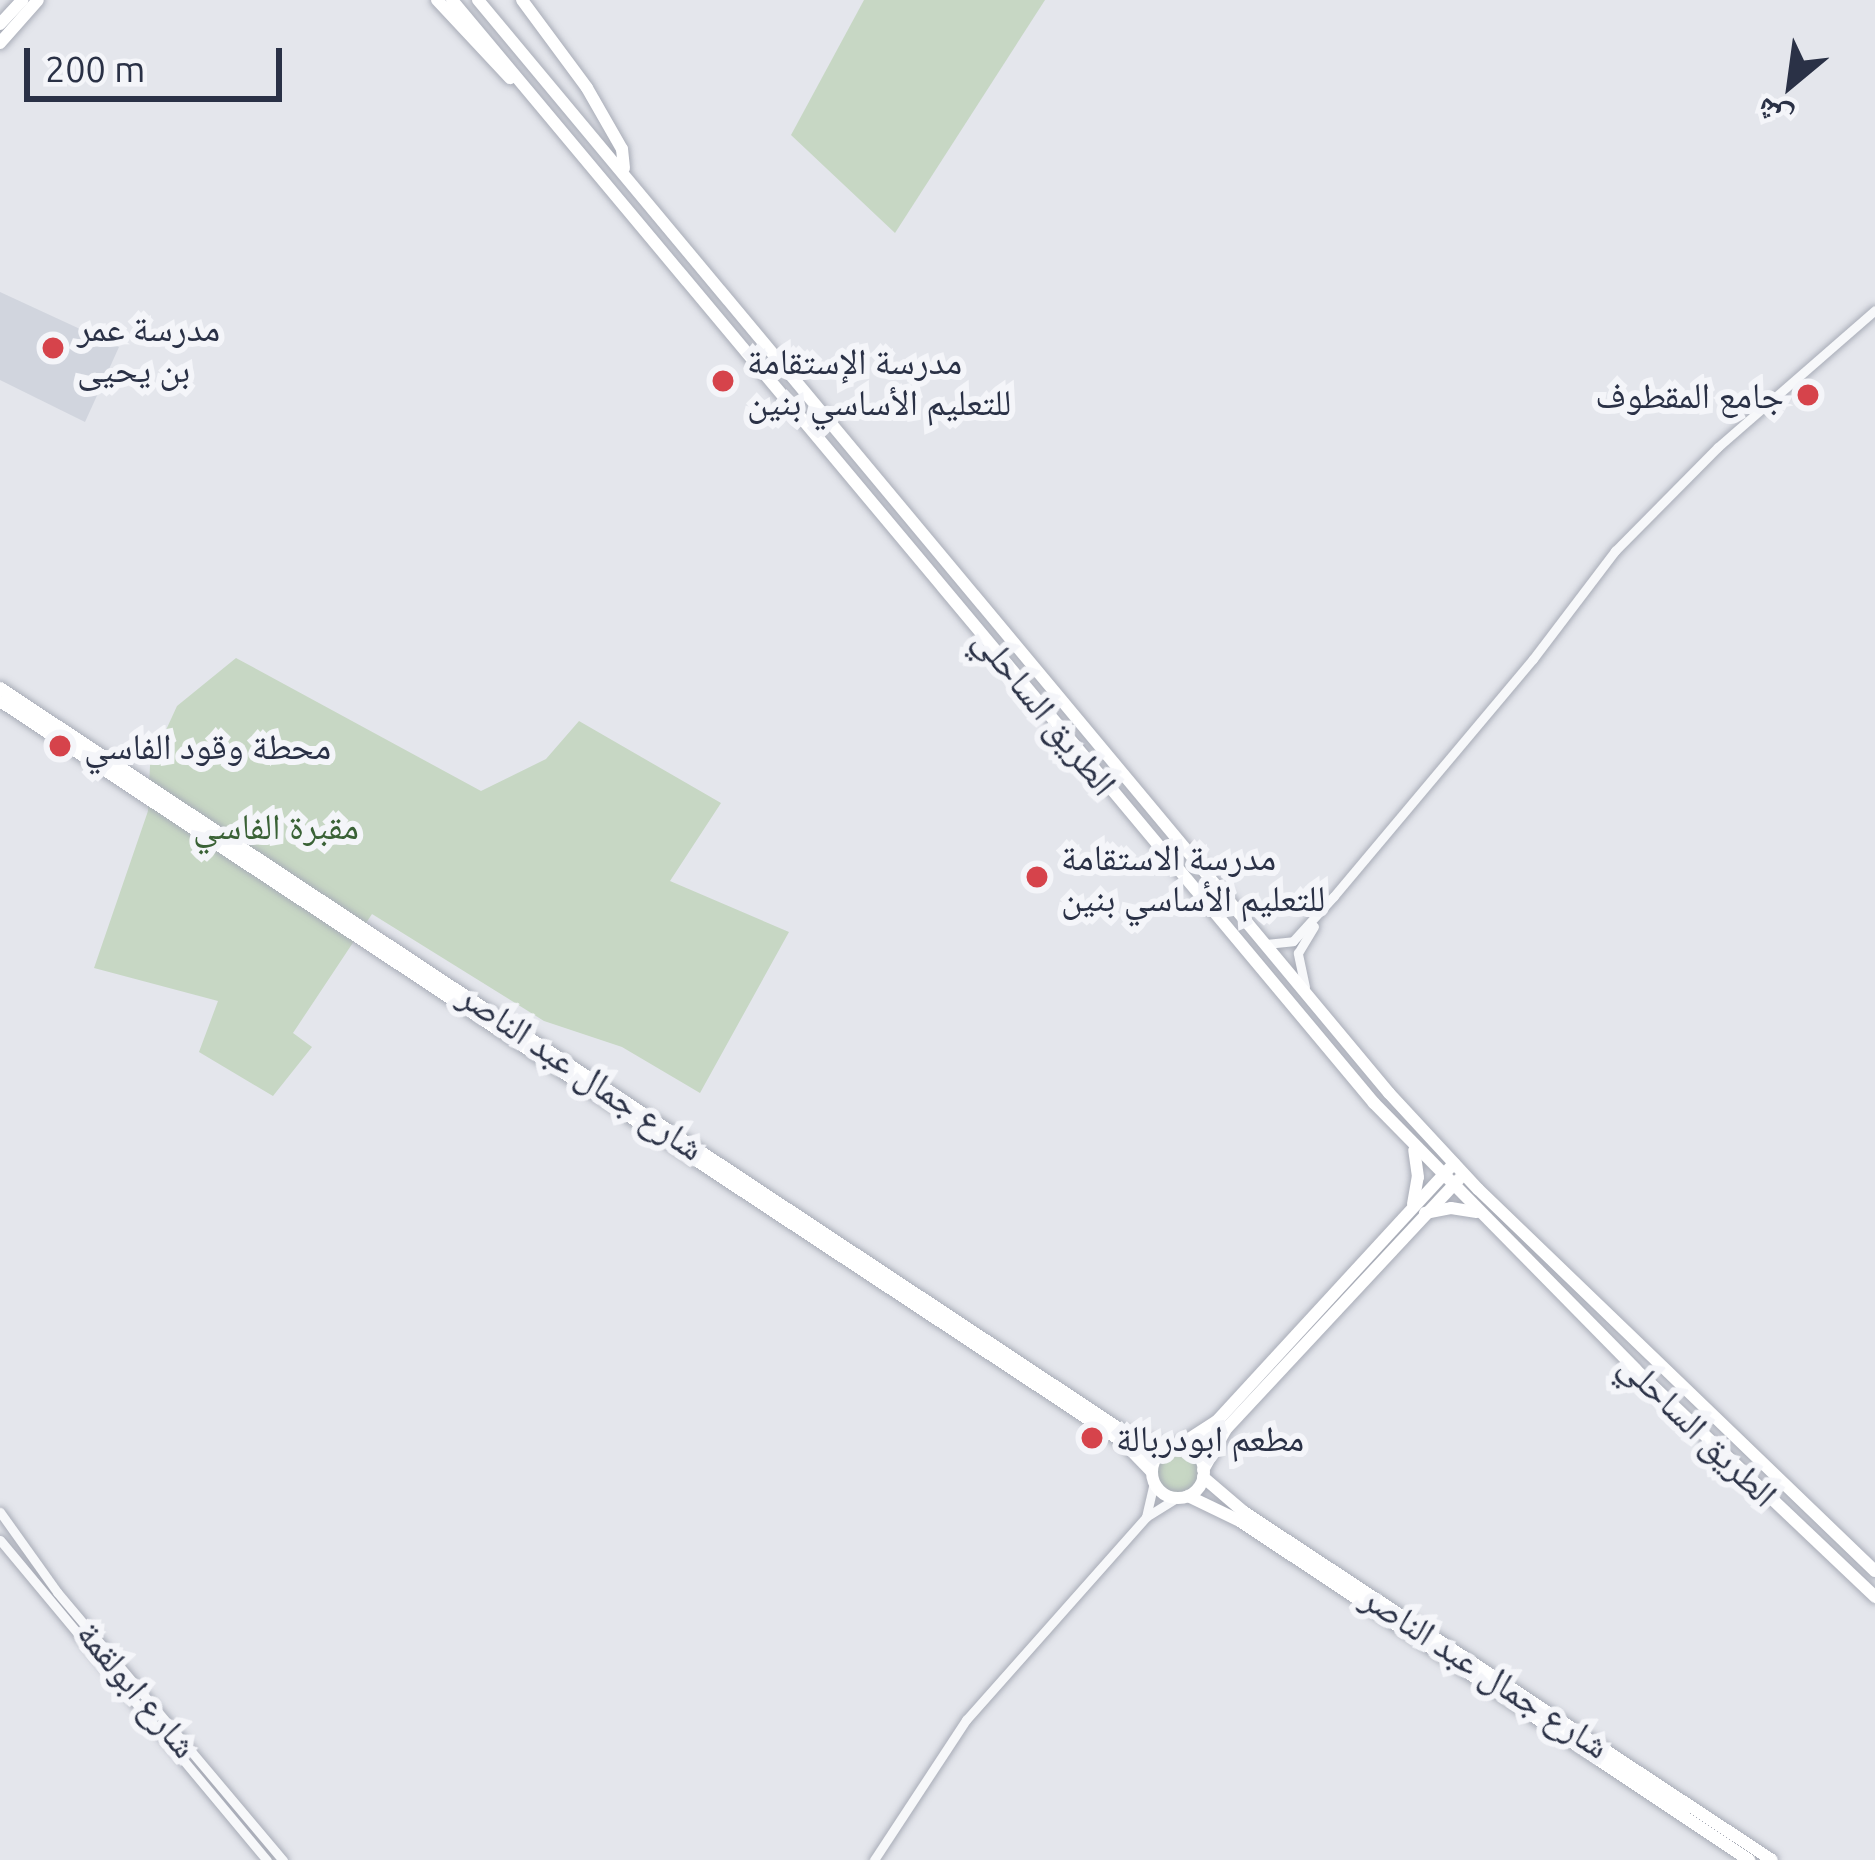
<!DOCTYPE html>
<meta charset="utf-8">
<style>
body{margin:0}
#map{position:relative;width:1875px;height:1860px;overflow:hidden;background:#e4e6ec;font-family:Ubuntu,"Noto Naskh Arabic",sans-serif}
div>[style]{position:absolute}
.built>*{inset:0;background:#d1d5de}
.green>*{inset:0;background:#c7d7c4}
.round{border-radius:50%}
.roads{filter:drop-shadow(0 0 3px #a8acb7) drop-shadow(0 0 3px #a8acb7)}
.tertiary>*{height:9px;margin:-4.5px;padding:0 4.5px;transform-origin:4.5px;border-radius:4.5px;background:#f7f8fa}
.primary>*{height:12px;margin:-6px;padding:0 6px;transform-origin:6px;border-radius:6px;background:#fff}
.primary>.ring{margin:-6px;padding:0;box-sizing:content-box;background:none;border:12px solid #fff;border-radius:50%}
.trunk>*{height:12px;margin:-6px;padding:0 6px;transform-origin:6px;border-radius:6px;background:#fff}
.dots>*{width:33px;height:33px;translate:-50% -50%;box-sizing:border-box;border:6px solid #f4f5f9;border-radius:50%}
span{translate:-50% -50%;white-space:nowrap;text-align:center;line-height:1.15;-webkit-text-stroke:12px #f4f5f9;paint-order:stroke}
.poi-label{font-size:36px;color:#2a3146}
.left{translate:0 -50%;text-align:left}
.right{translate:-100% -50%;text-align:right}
.street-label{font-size:36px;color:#2a3146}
.park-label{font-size:36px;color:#3a6236}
.north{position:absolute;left:1731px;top:24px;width:120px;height:120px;-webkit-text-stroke:9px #f4f5f9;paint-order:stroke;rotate:209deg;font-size:33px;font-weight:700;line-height:48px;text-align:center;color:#2a3146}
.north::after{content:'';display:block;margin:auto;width:42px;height:54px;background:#2a3146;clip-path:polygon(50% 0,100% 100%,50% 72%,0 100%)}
.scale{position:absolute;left:24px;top:48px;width:258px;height:54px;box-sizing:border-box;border:6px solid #2a3146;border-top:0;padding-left:15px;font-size:36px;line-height:42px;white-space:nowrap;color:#2a3146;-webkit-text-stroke:9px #f4f5f9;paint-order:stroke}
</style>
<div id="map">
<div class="built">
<div style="clip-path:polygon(0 292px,119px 347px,85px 422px,0 380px)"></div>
</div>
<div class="green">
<div style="clip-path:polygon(864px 0,1045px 0,895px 233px,791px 135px)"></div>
<div style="clip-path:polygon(236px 658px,481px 791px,546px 759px,579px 721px,721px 803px,670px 881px,789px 932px,700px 1093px,622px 1047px,544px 1021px,372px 914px,293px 1033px,312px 1047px,273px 1096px,199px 1052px,218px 1001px,94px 968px,148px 811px,150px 765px,177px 706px)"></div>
<div class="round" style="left:1155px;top:1450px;width:44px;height:44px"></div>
</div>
<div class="roads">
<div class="tertiary">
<div style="left:1266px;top:944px;width:27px;rotate:-6deg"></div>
<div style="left:1293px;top:941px;width:61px;rotate:-47.7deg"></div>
<div style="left:1334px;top:896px;width:309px;rotate:-50deg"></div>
<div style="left:1533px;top:659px;width:136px;rotate:-52.8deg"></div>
<div style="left:1615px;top:551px;width:146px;rotate:-45.3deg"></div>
<div style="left:1718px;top:447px;width:208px;rotate:-41.1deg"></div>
<div style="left:1305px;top:987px;width:35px;rotate:-102deg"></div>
<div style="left:1298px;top:953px;width:31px;rotate:-59deg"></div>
<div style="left:0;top:1512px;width:98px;rotate:54.5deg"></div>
<div style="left:57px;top:1592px;width:351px;rotate:49.9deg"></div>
<div style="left:1146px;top:1517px;width:35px;rotate:-77deg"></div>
<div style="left:0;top:1540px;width:417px;rotate:50.2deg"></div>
<div style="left:874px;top:1860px;width:168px;rotate:-56.7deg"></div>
<div style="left:966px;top:1720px;width:271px;rotate:-48.4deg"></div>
<div style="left:1146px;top:1517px;width:36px;rotate:-32deg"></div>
</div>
<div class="primary">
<div style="left:0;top:24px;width:33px;rotate:-47deg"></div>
<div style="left:0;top:43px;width:57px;rotate:-48.5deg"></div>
<div style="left:0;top:688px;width:1354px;rotate:33.49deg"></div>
<div style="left:1129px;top:1435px;width:40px;rotate:18.9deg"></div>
<div style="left:0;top:701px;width:1345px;rotate:33.42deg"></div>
<div style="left:1123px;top:1442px;width:40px;rotate:46deg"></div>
<div style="left:1178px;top:1446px;width:46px;rotate:-32.7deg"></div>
<div style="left:1217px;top:1421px;width:350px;rotate:-47.4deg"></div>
<div class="ring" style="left:1152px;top:1446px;width:40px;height:40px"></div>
<div style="left:1203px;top:1470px;width:47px;rotate:-60.7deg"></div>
<div style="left:1226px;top:1429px;width:342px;rotate:-47deg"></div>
<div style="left:1203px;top:1477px;width:54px;rotate:40.5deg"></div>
<div style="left:1244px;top:1512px;width:632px;rotate:33.39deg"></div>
<div style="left:1188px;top:1496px;width:58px;rotate:25.7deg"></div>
<div style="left:1240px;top:1521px;width:612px;rotate:33.66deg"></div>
</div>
<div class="trunk">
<div style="left:437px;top:0;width:107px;rotate:46.9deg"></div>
<div style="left:452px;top:0;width:1438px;rotate:50.11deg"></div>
<div style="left:1374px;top:1103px;width:373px;rotate:45.5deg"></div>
<div style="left:1635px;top:1369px;width:331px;rotate:43.5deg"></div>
<div style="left:478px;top:0;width:1423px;rotate:50.19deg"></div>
<div style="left:1389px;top:1093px;width:131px;rotate:47.2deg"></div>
<div style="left:1478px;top:1189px;width:551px;rotate:43.9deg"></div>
<div style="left:522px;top:0;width:109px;rotate:53.5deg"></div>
<div style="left:587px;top:88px;width:70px;rotate:60.2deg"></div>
<div style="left:622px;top:149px;width:19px;rotate:84deg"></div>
<div style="left:1413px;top:1204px;width:27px;rotate:-80deg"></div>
<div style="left:1418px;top:1177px;width:27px;rotate:-98deg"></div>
<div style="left:1425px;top:1213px;width:26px;rotate:-11deg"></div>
<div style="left:1451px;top:1208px;width:26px;rotate:9deg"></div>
</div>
</div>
<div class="dots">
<div style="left:53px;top:348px;background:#d6434b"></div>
<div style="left:723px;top:381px;background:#d6434b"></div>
<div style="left:1808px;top:395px;background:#d6434b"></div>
<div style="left:60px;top:746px;background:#d6434b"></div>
<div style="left:1037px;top:877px;background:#d6434b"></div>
<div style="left:1092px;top:1438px;background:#d6434b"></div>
</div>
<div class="poi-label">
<span class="left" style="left:77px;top:348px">مدرسة عمر<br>بن يحيى</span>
<span class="left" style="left:747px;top:381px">مدرسة اﻹستقامة<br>للتعليم اﻷساسي بنين</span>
<span class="right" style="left:1784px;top:395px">جامع المقطوف</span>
<span class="left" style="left:84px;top:746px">محطة وقود الفاسي</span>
<span class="left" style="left:1061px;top:877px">مدرسة الاستقامة<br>للتعليم الأساسي بنين</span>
<span class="left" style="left:1116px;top:1438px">مطعم ابودربالة</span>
</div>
<div class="street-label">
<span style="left:1046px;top:711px;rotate:51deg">الطريق الساحلي</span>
<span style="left:582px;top:1071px;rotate:34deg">شارع جمال عبد الناصر</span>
<span style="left:1699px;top:1429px;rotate:44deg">الطريق الساحلي</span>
<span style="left:1486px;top:1671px;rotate:33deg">شارع جمال عبد الناصر</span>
<span style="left:138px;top:1689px;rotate:50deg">شارع ابولقمة</span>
</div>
<div class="park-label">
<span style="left:276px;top:826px">مقبرة الفاسي</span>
</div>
<div class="north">ش</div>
<div class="scale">200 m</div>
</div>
